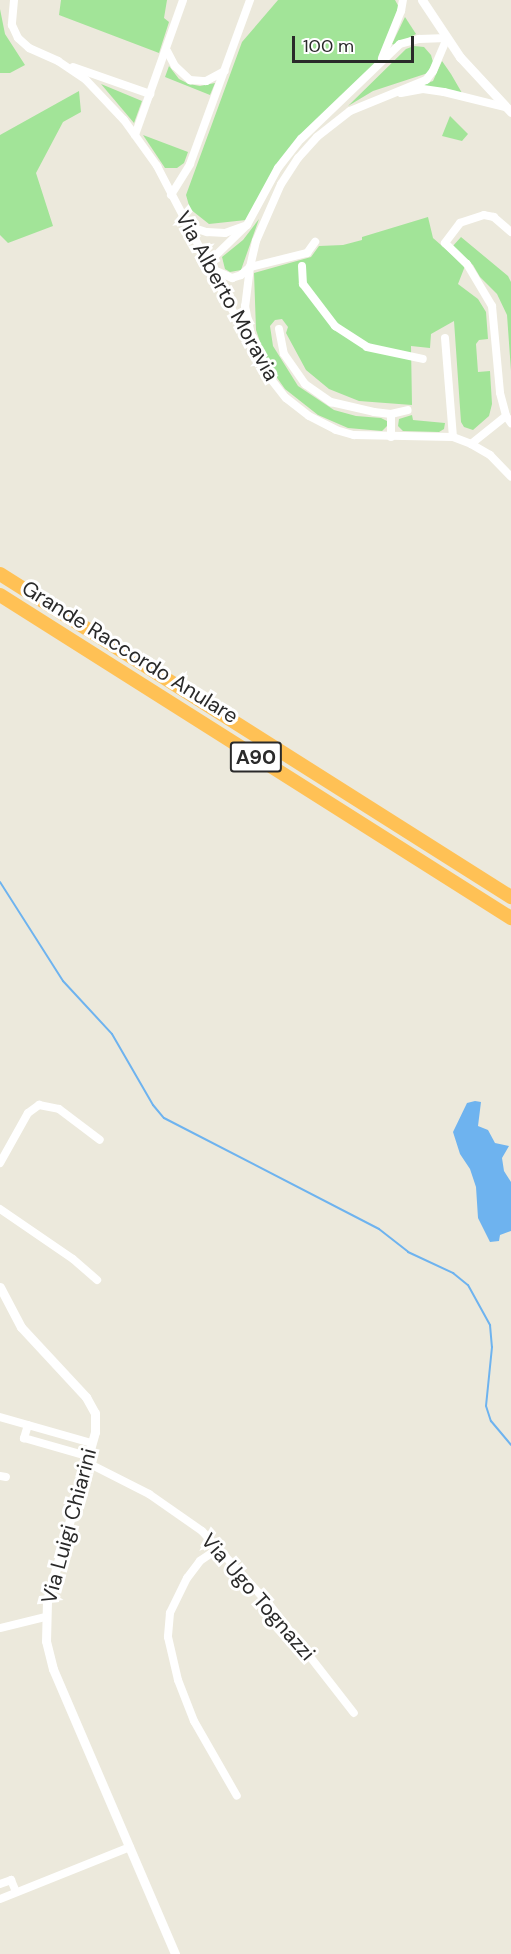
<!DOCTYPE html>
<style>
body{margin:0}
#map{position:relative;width:511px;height:1954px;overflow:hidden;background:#ece9dc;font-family:"DM Sans",sans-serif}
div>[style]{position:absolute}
.green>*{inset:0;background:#a2e498}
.water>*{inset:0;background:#6eb3ef}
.stream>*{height:2px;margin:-1px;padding:0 1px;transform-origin:1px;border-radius:1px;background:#6eb3ef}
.minor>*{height:8px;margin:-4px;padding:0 4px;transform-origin:4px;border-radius:4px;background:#fff}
.tertiary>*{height:9px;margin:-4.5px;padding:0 4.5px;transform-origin:4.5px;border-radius:4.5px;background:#fff}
.motorway>*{height:14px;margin:-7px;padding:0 7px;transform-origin:7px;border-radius:7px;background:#ffc155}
span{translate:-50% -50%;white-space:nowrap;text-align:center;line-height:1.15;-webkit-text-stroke:6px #fff;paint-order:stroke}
.shield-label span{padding:2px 4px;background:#fff;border:2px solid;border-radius:4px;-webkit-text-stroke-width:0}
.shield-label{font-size:20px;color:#2a2a2a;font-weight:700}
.street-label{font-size:21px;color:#2a2a2a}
.scale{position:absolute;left:292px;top:36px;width:122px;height:27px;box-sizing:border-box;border:3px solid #2a2a2a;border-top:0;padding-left:8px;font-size:18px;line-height:21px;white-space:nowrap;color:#2a2a2a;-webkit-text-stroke:4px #fff;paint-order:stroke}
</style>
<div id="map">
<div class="green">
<div style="clip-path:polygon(61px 0,167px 0,164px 18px,169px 22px,159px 53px,59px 15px)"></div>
<div style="clip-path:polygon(278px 0,395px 0,401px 11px,374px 70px,301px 139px,246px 220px,209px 224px,190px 209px,186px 195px,242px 42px)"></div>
<div style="clip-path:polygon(0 9px,5px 34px,25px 65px,10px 73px,0 73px)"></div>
<div style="clip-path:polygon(405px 17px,416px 34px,395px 45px,392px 44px)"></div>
<div style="clip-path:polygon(414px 46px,424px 47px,431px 55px,433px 62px,428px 73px,373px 91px,348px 106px,406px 49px)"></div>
<div style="clip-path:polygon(442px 61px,451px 74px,462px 93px,416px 87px,433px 81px)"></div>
<div style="clip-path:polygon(169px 66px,179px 79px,189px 84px,200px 86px,215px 83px,210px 95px,165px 77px)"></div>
<div style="clip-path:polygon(101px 84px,142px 101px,134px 123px)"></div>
<div style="clip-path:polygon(79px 91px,81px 112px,63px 122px,36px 173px,53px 226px,8px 243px,0 235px,0 135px)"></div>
<div style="clip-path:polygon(450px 116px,468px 134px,462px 141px,442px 136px)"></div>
<div style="clip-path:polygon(143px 135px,188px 152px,184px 163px,177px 168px,165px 168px)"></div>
<div style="clip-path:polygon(428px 217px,433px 238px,465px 266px,458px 284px,478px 299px,486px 312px,488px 339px,479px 340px,476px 344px,478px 372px,490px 371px,492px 404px,489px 416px,473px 430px,464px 427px,461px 422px,454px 321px,431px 334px,430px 348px,411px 346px,412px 405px,359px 401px,329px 389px,306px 370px,286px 333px,288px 327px,282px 319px,275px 320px,270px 326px,273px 346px,298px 386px,334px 410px,356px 416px,381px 418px,387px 421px,387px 426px,382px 431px,348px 428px,318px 415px,285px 389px,268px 365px,256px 330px,254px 273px,311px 257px,319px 246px,343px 245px,362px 240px,362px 237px)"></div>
<div style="clip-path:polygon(259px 219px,241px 270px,230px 272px,225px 269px,222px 257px,243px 240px)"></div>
<div style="clip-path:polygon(461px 237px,508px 276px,511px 282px,511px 371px,507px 315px,497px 294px,480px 277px,473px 265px,452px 247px)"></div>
<div style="clip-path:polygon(412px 415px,413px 420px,445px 423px,444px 429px,439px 432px,403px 431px,398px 426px,399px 419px)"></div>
</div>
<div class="water">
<div style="clip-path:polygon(475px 1101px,481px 1102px,478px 1126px,488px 1130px,495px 1143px,509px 1146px,502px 1158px,504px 1171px,511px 1182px,511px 1231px,500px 1235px,499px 1241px,490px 1242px,478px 1218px,476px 1187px,470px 1169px,460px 1154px,453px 1132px,467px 1103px)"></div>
</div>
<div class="stream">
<div style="left:0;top:882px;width:117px;rotate:57.5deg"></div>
<div style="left:63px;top:981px;width:72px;rotate:47.2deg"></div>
<div style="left:112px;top:1034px;width:82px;rotate:60deg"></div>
<div style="left:153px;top:1105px;width:17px;rotate:50deg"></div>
<div style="left:164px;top:1118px;width:242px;rotate:27.3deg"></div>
<div style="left:379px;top:1229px;width:37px;rotate:38deg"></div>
<div style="left:408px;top:1252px;width:50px;rotate:25deg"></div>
<div style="left:453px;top:1273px;width:19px;rotate:39deg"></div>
<div style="left:468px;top:1285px;width:46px;rotate:61.2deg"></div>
<div style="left:490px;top:1325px;width:22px;rotate:85deg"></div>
<div style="left:492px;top:1347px;width:59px;rotate:95.8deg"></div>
<div style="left:486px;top:1406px;width:16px;rotate:72deg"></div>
<div style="left:491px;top:1421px;width:31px;rotate:50deg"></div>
</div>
<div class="minor">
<div style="left:14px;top:0;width:25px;rotate:95deg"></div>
<div style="left:12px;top:25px;width:14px;rotate:65deg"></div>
<div style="left:18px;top:38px;width:15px;rotate:42deg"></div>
<div style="left:29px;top:48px;width:32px;rotate:24deg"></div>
<div style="left:58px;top:61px;width:34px;rotate:34deg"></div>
<div style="left:86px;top:80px;width:55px;rotate:46.5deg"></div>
<div style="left:124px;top:120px;width:57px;rotate:54.3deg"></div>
<div style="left:157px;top:166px;width:229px;rotate:62.4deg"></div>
<div style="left:263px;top:369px;width:37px;rotate:52deg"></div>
<div style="left:286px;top:398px;width:29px;rotate:38deg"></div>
<div style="left:309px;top:416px;width:30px;rotate:27deg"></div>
<div style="left:336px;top:430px;width:19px;rotate:16deg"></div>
<div style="left:354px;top:435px;width:99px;rotate:1.2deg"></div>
<div style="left:453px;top:437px;width:19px;rotate:21deg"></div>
<div style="left:471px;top:444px;width:22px;rotate:30deg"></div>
<div style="left:490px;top:455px;width:30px;rotate:46deg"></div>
<div style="left:167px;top:51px;width:17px;rotate:62deg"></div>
<div style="left:175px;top:66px;width:21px;rotate:43deg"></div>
<div style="left:190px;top:80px;width:16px;rotate:4deg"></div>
<div style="left:206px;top:81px;width:21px;rotate:-28deg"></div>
<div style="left:382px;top:58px;width:51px;rotate:-68deg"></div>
<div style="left:401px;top:11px;width:11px;rotate:-80deg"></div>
<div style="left:73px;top:67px;width:82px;rotate:19.3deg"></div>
<div style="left:401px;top:93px;width:22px;rotate:-10deg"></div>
<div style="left:423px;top:89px;width:21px;rotate:8deg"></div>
<div style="left:444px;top:92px;width:63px;rotate:13.8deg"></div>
<div style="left:135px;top:135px;width:143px;rotate:-70.4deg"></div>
<div style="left:171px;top:195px;width:36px;rotate:-58deg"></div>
<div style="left:190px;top:164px;width:175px;rotate:-69.9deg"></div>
<div style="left:188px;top:226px;width:20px;rotate:18deg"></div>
<div style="left:207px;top:232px;width:18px;rotate:3deg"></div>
<div style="left:225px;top:233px;width:20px;rotate:-20deg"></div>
<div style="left:511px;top:232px;width:23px;rotate:-139deg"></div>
<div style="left:494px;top:217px;width:10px;rotate:-169deg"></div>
<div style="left:484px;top:215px;width:25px;rotate:162deg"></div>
<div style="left:460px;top:223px;width:25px;rotate:127deg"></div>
<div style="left:445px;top:243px;width:30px;rotate:44deg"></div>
<div style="left:467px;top:264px;width:49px;rotate:59.2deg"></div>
<div style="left:492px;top:306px;width:87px;rotate:84.7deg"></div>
<div style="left:500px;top:393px;width:24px;rotate:75deg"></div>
<div style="left:506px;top:416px;width:9px;rotate:54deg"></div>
<div style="left:302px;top:266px;width:18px;rotate:87deg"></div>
<div style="left:303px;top:284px;width:53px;rotate:52.7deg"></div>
<div style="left:335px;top:326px;width:38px;rotate:33deg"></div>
<div style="left:367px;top:347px;width:57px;rotate:12.1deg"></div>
<div style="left:212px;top:270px;width:13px;rotate:-81deg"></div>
<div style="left:214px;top:257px;width:46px;rotate:-44.1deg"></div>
<div style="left:247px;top:225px;width:65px;rotate:-61.5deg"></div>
<div style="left:278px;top:168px;width:37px;rotate:-52deg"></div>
<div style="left:301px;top:139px;width:137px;rotate:-43.8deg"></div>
<div style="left:400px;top:44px;width:20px;rotate:-15deg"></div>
<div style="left:419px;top:39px;width:28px;rotate:-2deg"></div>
<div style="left:447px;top:38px;width:36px;rotate:113deg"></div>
<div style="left:433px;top:71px;width:11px;rotate:128deg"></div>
<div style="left:426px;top:80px;width:82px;rotate:157.8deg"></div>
<div style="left:350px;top:111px;width:42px;rotate:141.8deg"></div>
<div style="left:317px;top:137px;width:28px;rotate:132deg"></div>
<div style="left:298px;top:158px;width:31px;rotate:123deg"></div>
<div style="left:281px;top:184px;width:62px;rotate:113.7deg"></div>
<div style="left:256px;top:241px;width:27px;rotate:103deg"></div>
<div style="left:250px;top:267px;width:39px;rotate:97deg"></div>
<div style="left:245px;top:306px;width:49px;rotate:78.2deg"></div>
<div style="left:214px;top:270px;width:20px;rotate:24deg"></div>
<div style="left:232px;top:278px;width:9px;rotate:-18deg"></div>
<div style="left:241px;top:275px;width:12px;rotate:-42deg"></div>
<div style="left:250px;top:267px;width:59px;rotate:-13.8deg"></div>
<div style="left:307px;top:253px;width:14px;rotate:-54deg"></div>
<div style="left:279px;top:329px;width:25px;rotate:79deg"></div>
<div style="left:284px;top:354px;width:37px;rotate:55deg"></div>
<div style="left:305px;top:384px;width:32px;rotate:35deg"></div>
<div style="left:331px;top:402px;width:44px;rotate:13.1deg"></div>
<div style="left:374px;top:412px;width:17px;rotate:7deg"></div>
<div style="left:391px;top:414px;width:17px;rotate:-13deg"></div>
<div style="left:445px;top:338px;width:99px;rotate:85.4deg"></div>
<div style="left:391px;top:414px;width:23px;rotate:90deg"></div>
<div style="left:471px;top:444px;width:45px;rotate:-38.7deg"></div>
<div style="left:0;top:1163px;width:57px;rotate:-60.8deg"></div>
<div style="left:28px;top:1113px;width:14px;rotate:-36deg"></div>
<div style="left:39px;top:1105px;width:20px;rotate:11deg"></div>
<div style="left:59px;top:1109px;width:51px;rotate:37.1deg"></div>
<div style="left:0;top:1209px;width:88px;rotate:34.4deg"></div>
<div style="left:73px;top:1259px;width:32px;rotate:41deg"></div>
<div style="left:0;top:1417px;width:95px;rotate:15.9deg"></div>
<div style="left:28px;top:1425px;width:14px;rotate:107deg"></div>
<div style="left:24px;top:1438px;width:66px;rotate:15.9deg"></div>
<div style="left:86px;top:1462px;width:71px;rotate:26.9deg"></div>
<div style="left:149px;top:1494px;width:65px;rotate:34.9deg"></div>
<div style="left:202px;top:1531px;width:99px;rotate:47.5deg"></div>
<div style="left:269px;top:1604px;width:138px;rotate:52.1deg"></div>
<div style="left:0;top:1476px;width:6px;rotate:9deg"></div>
<div style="left:219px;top:1548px;width:23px;rotate:146deg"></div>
<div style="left:200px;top:1561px;width:21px;rotate:127deg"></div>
<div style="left:187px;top:1578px;width:39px;rotate:116deg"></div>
<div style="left:170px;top:1613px;width:24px;rotate:95deg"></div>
<div style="left:168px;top:1637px;width:44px;rotate:76.9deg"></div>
<div style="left:178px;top:1680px;width:44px;rotate:68.7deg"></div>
<div style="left:194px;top:1721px;width:86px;rotate:60.2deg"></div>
<div style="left:0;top:1628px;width:46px;rotate:-13.7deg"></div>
<div style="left:0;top:1884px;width:12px;rotate:-20deg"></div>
<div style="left:11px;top:1880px;width:13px;rotate:67deg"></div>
<div style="left:0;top:1899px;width:140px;rotate:-21.8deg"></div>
</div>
<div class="tertiary">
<div style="left:422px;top:0;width:69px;rotate:56.3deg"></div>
<div style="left:460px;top:57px;width:75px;rotate:47.2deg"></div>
<div style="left:0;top:1287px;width:45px;rotate:62.3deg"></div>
<div style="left:21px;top:1327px;width:96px;rotate:47.1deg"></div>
<div style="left:86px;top:1397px;width:18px;rotate:61deg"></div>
<div style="left:95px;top:1413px;width:19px;rotate:90deg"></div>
<div style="left:95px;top:1432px;width:176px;rotate:105.9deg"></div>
<div style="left:47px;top:1601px;width:40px;rotate:91.4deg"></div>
<div style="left:46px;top:1641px;width:29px;rotate:76deg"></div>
<div style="left:53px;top:1669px;width:310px;rotate:66.8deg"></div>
</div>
<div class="motorway">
<div style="left:0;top:574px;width:605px;rotate:32.3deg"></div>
<div style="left:0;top:595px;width:605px;rotate:32.3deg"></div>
</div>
<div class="shield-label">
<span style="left:256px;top:757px">A90</span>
</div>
<div class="street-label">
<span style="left:227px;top:296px;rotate:61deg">Via Alberto Moravia</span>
<span style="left:130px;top:652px;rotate:32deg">Grande Raccordo Anulare</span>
<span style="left:69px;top:1526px;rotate:-75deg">Via Luigi Chiarini</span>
<span style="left:258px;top:1597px;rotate:49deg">Via Ugo Tognazzi</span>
</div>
<div class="scale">100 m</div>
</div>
